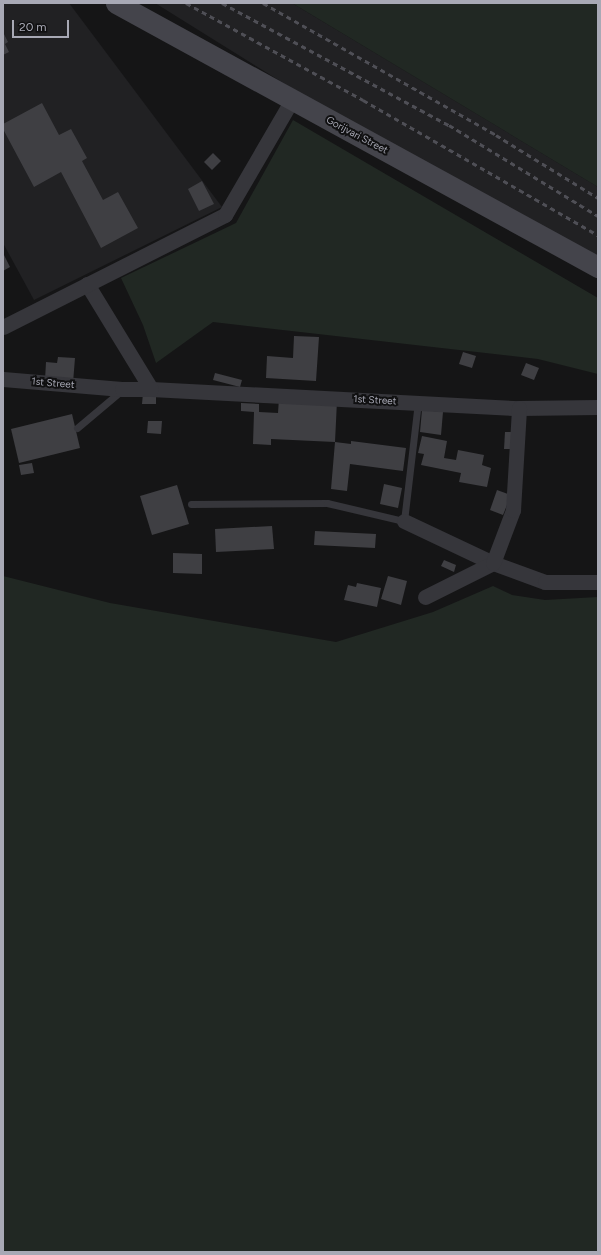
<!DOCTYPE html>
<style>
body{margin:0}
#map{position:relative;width:601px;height:1255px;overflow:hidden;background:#151516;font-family:Figtree,sans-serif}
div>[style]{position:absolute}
.built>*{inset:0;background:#212123}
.green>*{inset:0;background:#212823}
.building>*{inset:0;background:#3f3f43}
.service>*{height:7px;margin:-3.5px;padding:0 3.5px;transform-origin:3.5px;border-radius:3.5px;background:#36363b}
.minor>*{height:15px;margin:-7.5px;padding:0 7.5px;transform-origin:7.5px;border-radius:7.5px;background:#36363b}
.secondary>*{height:21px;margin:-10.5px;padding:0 10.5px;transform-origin:10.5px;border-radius:10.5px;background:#44444b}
.rail>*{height:3px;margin-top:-1.5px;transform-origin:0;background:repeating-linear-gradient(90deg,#4f4f56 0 5px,transparent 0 9px)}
span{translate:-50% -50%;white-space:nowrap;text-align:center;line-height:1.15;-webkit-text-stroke:4px #101011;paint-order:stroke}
.street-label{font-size:10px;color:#a8a9b5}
.frame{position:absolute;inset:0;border:4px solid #a8a9b5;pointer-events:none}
.scale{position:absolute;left:12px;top:20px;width:57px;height:18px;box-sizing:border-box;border:2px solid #a8a9b5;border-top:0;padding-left:5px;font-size:12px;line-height:14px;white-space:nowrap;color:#a8a9b5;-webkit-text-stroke:3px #101011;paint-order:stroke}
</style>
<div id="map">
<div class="built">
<div style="clip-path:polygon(3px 3px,69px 3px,222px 207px,34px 300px,3px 243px)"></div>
<div style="clip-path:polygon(155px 3px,292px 3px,598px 187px,598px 279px)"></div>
</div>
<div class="green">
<div style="clip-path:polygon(292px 3px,598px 3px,598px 187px)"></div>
<div style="clip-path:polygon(293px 120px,598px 298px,598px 374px,538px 359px,213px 322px,156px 363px,143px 325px,121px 278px,236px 223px)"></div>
<div style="clip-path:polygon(3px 576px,110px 603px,336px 642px,433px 612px,493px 586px,512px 595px,545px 600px,598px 597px,598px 1252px,3px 1252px)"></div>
</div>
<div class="building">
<div style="clip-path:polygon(3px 32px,8px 42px,5px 44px,9px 52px,3px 55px)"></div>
<div style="clip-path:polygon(42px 103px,59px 135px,71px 129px,87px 158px,82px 161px,103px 200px,118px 192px,138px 228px,101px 248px,61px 172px,34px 187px,3px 129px,3px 124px)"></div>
<div style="clip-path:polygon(213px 153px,221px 161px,212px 170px,204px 162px)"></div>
<div style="clip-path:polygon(202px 181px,214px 204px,199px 211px,188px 189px)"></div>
<div style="clip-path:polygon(3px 253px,10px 267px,3px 271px)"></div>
<div style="clip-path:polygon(294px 336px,319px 337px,316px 381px,266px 378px,267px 356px,293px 358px)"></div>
<div style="clip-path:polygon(463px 352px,476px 356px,472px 368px,459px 364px)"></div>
<div style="clip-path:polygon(58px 357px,75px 358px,73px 383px,45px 380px,46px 362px,57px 363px)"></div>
<div style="clip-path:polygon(526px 363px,539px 368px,534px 380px,521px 375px)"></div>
<div style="clip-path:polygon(215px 373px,242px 380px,240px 387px,213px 380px)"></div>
<div style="clip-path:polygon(143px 393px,156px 394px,156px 404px,142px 404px)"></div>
<div style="clip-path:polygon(279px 398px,337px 401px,335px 442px,271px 439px,271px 445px,253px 444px,254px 412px,241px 411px,241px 403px,259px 404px,259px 412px,278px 413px)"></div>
<div style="clip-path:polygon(422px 410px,443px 412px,441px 435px,420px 432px)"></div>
<div style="clip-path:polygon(72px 414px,80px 448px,19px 463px,11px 429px)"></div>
<div style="clip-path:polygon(148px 421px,162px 421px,161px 434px,147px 433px)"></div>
<div style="clip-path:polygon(505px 432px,514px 432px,514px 449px,504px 449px)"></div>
<div style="clip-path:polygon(422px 436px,447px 441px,444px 458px,456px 460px,458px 450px,484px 455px,482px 465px,491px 468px,487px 487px,459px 482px,461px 473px,421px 465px,424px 454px,418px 453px)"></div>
<div style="clip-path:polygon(351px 441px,406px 448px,403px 471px,350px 464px,347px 491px,331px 489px,335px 442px,351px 444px)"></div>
<div style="clip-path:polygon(32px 463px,34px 473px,21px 475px,19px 465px)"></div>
<div style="clip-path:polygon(384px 484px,402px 488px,398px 508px,380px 504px)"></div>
<div style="clip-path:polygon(177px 485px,189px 524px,152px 535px,140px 496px)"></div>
<div style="clip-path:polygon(497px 490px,511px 495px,503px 515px,490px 510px)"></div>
<div style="clip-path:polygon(272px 526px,274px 549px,216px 552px,215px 529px)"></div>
<div style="clip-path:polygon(315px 531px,376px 534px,375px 548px,314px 545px)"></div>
<div style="clip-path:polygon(173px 553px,202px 554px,202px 574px,173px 573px)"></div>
<div style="clip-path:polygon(444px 560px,456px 565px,454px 572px,441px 566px)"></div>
<div style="clip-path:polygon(388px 576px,407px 581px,401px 605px,381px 599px)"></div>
<div style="clip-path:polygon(357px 583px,381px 588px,377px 607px,344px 600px,348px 585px,356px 587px)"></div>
</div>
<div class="service">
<div style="left:77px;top:428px;width:57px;rotate:-40.1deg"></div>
<div style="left:191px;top:504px;width:136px;rotate:-0.4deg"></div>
<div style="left:327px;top:503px;width:79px;rotate:13.2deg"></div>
<div style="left:404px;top:521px;width:120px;rotate:-83.3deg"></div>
</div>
<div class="minor">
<div style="left:87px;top:284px;width:123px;rotate:58.6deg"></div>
<div style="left:151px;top:389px;width:368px;rotate:3deg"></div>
<div style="left:519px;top:408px;width:79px;rotate:-0.7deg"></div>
<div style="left:3px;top:327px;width:249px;rotate:-26.8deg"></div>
<div style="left:225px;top:215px;width:133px;rotate:-59.8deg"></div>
<div style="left:3px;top:379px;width:119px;rotate:4.8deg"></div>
<div style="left:122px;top:389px;width:29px"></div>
<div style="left:404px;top:521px;width:98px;rotate:25.3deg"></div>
<div style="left:493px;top:563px;width:55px;rotate:20.1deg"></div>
<div style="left:545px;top:582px;width:53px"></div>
<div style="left:425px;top:597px;width:76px;rotate:-26.6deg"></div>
<div style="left:493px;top:563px;width:57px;rotate:-69.3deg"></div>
<div style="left:513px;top:510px;width:102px;rotate:-86.6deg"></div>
</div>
<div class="secondary">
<div style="left:116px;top:3px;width:550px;rotate:28.71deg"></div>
</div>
<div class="rail">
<div style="left:186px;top:3px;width:202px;rotate:28.7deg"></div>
<div style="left:363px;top:100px;width:271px;rotate:29.9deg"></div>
<div style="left:222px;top:3px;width:258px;rotate:28.3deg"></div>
<div style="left:449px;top:125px;width:175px;rotate:31.4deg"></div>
<div style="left:263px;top:3px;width:268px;rotate:29.5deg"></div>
<div style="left:496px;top:135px;width:120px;rotate:31.7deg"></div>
</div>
<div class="street-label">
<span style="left:357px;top:135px;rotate:28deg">Gorijvari Street</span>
<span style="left:53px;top:383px;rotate:5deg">1st Street</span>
<span style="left:375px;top:400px;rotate:3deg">1st Street</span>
</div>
<div class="frame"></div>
<div class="scale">20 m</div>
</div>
